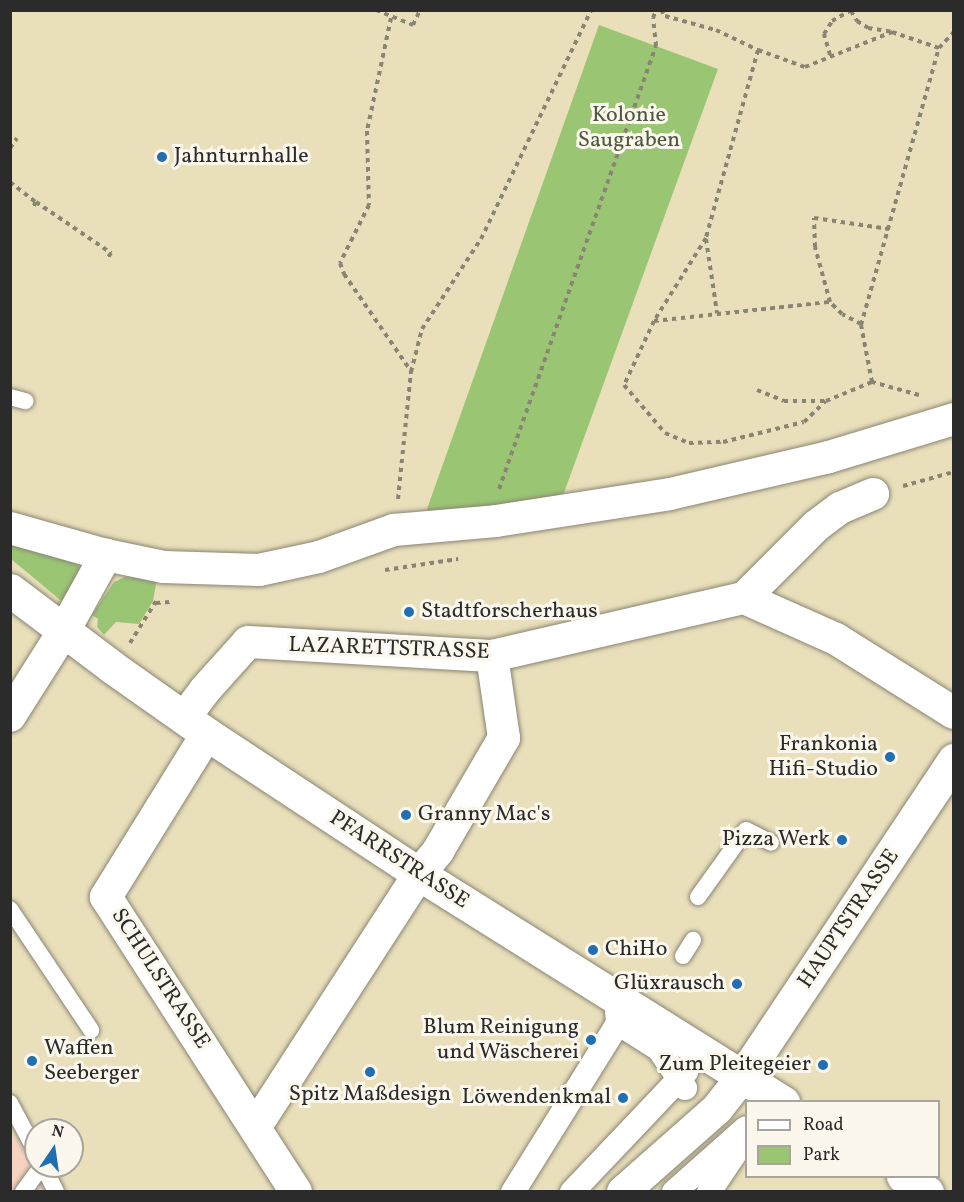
<!DOCTYPE html>
<meta charset="utf-8">
<style>
body{margin:0}
#map{position:relative;width:964px;height:1202px;overflow:hidden;background:#e9dfbb;font-family:Vollkorn,serif}
div>[style]{position:absolute}
.built>*{inset:0;background:#f5d2c2}
.green>*{inset:0;background:#9ac674}
.path>*{height:4px;margin-top:-2px;transform-origin:0;background:repeating-linear-gradient(90deg,#8a8573 0 4.5px,transparent 0 9px)}
.roads{filter:drop-shadow(0 0 2px #8a8573) drop-shadow(0 0 2px #8a8573)}
.service>*{height:16px;margin:-8px;padding:0 8px;transform-origin:8px;border-radius:8px;background:#fff}
.pedestrian>*{height:24px;margin:-12px;padding:0 12px;transform-origin:12px;border-radius:12px;background:#fff}
.minor>*{height:32px;margin:-16px;padding:0 16px;transform-origin:16px;border-radius:16px;background:#fff}
.tertiary>*{height:33px;margin:-16.5px;padding:0 16.5px;transform-origin:16.5px;border-radius:16.5px;background:#fff}
.dots>*{width:16px;height:16px;translate:-50% -50%;box-sizing:border-box;border:3px solid #fbf7ec;border-radius:50%}
span{translate:-50% -50%;white-space:nowrap;text-align:center;line-height:1.15;-webkit-text-stroke:6px #fbf7ec;paint-order:stroke}
.park-label{font-size:22px;color:#4c5a41}
.poi-label{font-size:22px;color:#2b2b2b}
.left{translate:0 -50%;text-align:left}
.right{translate:-100% -50%;text-align:right}
.street-label{font-size:22px;color:#2b2b2b}
.frame{position:absolute;inset:0;border:12px solid #2b2b2b;pointer-events:none}
.legend{position:absolute;left:745px;top:1100px;width:195px;height:78px;box-sizing:border-box;background:#fbf7ec;border:2px solid #a8a59f;margin:0;padding:8px 10px;list-style:none;font-size:18px;color:#2b2b2b}
.legend li{display:flex;align-items:center;gap:12px;height:30px}
.legend b{width:30px;border:2px solid #a8a59f}
.north{position:absolute;left:24px;top:1118px;width:60px;height:60px;box-sizing:border-box;background:#fbf7ec;border:2px solid #a8a59f;border-radius:50%;rotate:13deg;font-size:16px;font-weight:700;line-height:24px;text-align:center;color:#2b2b2b}
.north::after{content:'';display:block;margin:auto;width:21px;height:27px;background:#1f6fb2;clip-path:polygon(50% 0,100% 100%,50% 72%,0 100%)}
</style>
<div id="map">
<div class="built">
<div style="clip-path:polygon(11px 1134px,55px 1191px,11px 1191px)"></div>
</div>
<div class="green">
<div style="clip-path:polygon(599px 25px,718px 69px,561px 501px,435px 518px,427px 509px)"></div>
<div style="clip-path:polygon(10px 535px,75px 559px,81px 572px,65px 604px,11px 559px)"></div>
<div style="clip-path:polygon(125px 577px,157px 578px,153px 601px,139px 624px,116px 622px,104px 635px,97px 627px,98px 619px,92px 615px,114px 582px)"></div>
</div>
<div class="path">
<div style="left:376px;top:10px;width:40px;rotate:22deg"></div>
<div style="left:413px;top:25px;width:17px;rotate:-65deg"></div>
<div style="left:661px;top:10px;width:7px;rotate:56deg"></div>
<div style="left:665px;top:16px;width:53px;rotate:15.4deg"></div>
<div style="left:716px;top:30px;width:47px;rotate:25.5deg"></div>
<div style="left:758px;top:50px;width:50px;rotate:19.9deg"></div>
<div style="left:805px;top:67px;width:94px;rotate:-21.9deg"></div>
<div style="left:892px;top:32px;width:50px;rotate:18.8deg"></div>
<div style="left:851px;top:11px;width:12px;rotate:59deg"></div>
<div style="left:857px;top:21px;width:13px;rotate:32deg"></div>
<div style="left:868px;top:28px;width:24px;rotate:9deg"></div>
<div style="left:391px;top:18px;width:116px;rotate:102deg"></div>
<div style="left:367px;top:131px;width:74px;rotate:88.5deg"></div>
<div style="left:369px;top:205px;width:65px;rotate:116.6deg"></div>
<div style="left:340px;top:263px;width:12px;rotate:70deg"></div>
<div style="left:344px;top:274px;width:118px;rotate:55.4deg"></div>
<div style="left:758px;top:50px;width:195px;rotate:105.5deg"></div>
<div style="left:706px;top:238px;width:98px;rotate:122.1deg"></div>
<div style="left:654px;top:321px;width:71px;rotate:115.1deg"></div>
<div style="left:624px;top:385px;width:63px;rotate:49.5deg"></div>
<div style="left:665px;top:433px;width:26px;rotate:23deg"></div>
<div style="left:689px;top:443px;width:34px;rotate:-2deg"></div>
<div style="left:723px;top:442px;width:83px;rotate:-13.9deg"></div>
<div style="left:804px;top:422px;width:30px;rotate:-44deg"></div>
<div style="left:826px;top:401px;width:50px;rotate:-22.4deg"></div>
<div style="left:830px;top:55px;width:22px;rotate:-106deg"></div>
<div style="left:824px;top:34px;width:15px;rotate:-58deg"></div>
<div style="left:832px;top:21px;width:22px;rotate:-30deg"></div>
<div style="left:10px;top:148px;width:12px;rotate:-55deg"></div>
<div style="left:10px;top:182px;width:33px;rotate:38deg"></div>
<div style="left:36px;top:202px;width:8px;rotate:120deg"></div>
<div style="left:36px;top:202px;width:91px;rotate:34.2deg"></div>
<div style="left:111px;top:253px;width:7px;rotate:124deg"></div>
<div style="left:706px;top:239px;width:75px;rotate:81.5deg"></div>
<div style="left:654px;top:321px;width:177px;rotate:-6.2deg"></div>
<div style="left:861px;top:324px;width:21px;rotate:-152deg"></div>
<div style="left:842px;top:314px;width:17px;rotate:-135deg"></div>
<div style="left:830px;top:302px;width:57px;rotate:-105.3deg"></div>
<div style="left:815px;top:247px;width:29px;rotate:-92deg"></div>
<div style="left:814px;top:218px;width:76px;rotate:8.3deg"></div>
<div style="left:757px;top:390px;width:29px;rotate:22deg"></div>
<div style="left:784px;top:401px;width:42px"></div>
<div style="left:919px;top:395px;width:49px;rotate:-164.5deg"></div>
<div style="left:872px;top:382px;width:58px;rotate:-100.9deg"></div>
<div style="left:861px;top:325px;width:288px;rotate:-74.3deg"></div>
<div style="left:939px;top:48px;width:22px;rotate:-47deg"></div>
<div style="left:903px;top:486px;width:53px;rotate:-15.4deg"></div>
<div style="left:499px;top:489px;width:470px;rotate:-70.5deg"></div>
<div style="left:656px;top:46px;width:28px;rotate:-96deg"></div>
<div style="left:653px;top:18px;width:9px;rotate:-69deg"></div>
<div style="left:398px;top:499px;width:128px;rotate:-84.2deg"></div>
<div style="left:411px;top:372px;width:44px;rotate:-75.7deg"></div>
<div style="left:422px;top:329px;width:108px;rotate:-56.8deg"></div>
<div style="left:481px;top:239px;width:254px;rotate:-64.3deg"></div>
<div style="left:385px;top:570px;width:74px;rotate:-8.6deg"></div>
<div style="left:156px;top:603px;width:14px;rotate:-4deg"></div>
<div style="left:130px;top:643px;width:49px;rotate:-58.2deg"></div>
</div>
<div class="roads">
<div class="service">
<div style="left:10px;top:397px;width:16px;rotate:15deg"></div>
<div style="left:698px;top:897px;width:82px;rotate:-54.4deg"></div>
<div style="left:746px;top:830px;width:28px;rotate:27deg"></div>
<div style="left:10px;top:909px;width:146px;rotate:56.2deg"></div>
<div style="left:683px;top:956px;width:19px;rotate:-58deg"></div>
<div style="left:10px;top:1103px;width:55px;rotate:62deg"></div>
<div style="left:43px;top:1166px;width:29px;rotate:63deg"></div>
<div style="left:23px;top:1192px;width:32px;rotate:-54deg"></div>
</div>
<div class="pedestrian">
<div style="left:617px;top:1010px;width:13px;rotate:86deg"></div>
<div style="left:618px;top:1023px;width:49px;rotate:32.4deg"></div>
<div style="left:659px;top:1049px;width:47px;rotate:56.3deg"></div>
<div style="left:513px;top:1192px;width:199px;rotate:-58.1deg"></div>
<div style="left:572px;top:1192px;width:166px;rotate:-46.5deg"></div>
<div style="left:674px;top:1192px;width:96px;rotate:-41.6deg"></div>
<div style="left:709px;top:1192px;width:59px;rotate:-56deg"></div>
</div>
<div class="minor">
<div style="left:10px;top:528px;width:100px;rotate:15.7deg"></div>
<div style="left:106px;top:555px;width:59px;rotate:11.7deg"></div>
<div style="left:164px;top:567px;width:95px;rotate:1.8deg"></div>
<div style="left:259px;top:570px;width:61px;rotate:-12.2deg"></div>
<div style="left:319px;top:557px;width:80px;rotate:-19.8deg"></div>
<div style="left:394px;top:530px;width:102px;rotate:-5deg"></div>
<div style="left:496px;top:521px;width:176px;rotate:-8.8deg"></div>
<div style="left:670px;top:494px;width:163px;rotate:-13.1deg"></div>
<div style="left:829px;top:457px;width:131px;rotate:-16.9deg"></div>
<div style="left:744px;top:598px;width:101px;rotate:24deg"></div>
<div style="left:836px;top:639px;width:139px;rotate:32.1deg"></div>
<div style="left:10px;top:716px;width:103px;rotate:-57.7deg"></div>
<div style="left:65px;top:629px;width:85px;rotate:-61deg"></div>
<div style="left:184px;top:718px;width:35px;rotate:-53deg"></div>
<div style="left:205px;top:690px;width:64px;rotate:-48.1deg"></div>
<div style="left:248px;top:642px;width:244px;rotate:3.3deg"></div>
<div style="left:492px;top:656px;width:259px;rotate:-13deg"></div>
<div style="left:744px;top:598px;width:102px;rotate:-45deg"></div>
<div style="left:816px;top:526px;width:30px;rotate:-37deg"></div>
<div style="left:840px;top:508px;width:36px;rotate:-23deg"></div>
<div style="left:207px;top:734px;width:192px;rotate:121.8deg"></div>
<div style="left:106px;top:897px;width:351px;rotate:57.2deg"></div>
<div style="left:256px;top:1126px;width:300px;rotate:-57.1deg"></div>
<div style="left:419px;top:874px;width:30px;rotate:-50deg"></div>
<div style="left:438px;top:851px;width:131px;rotate:-59.7deg"></div>
<div style="left:504px;top:738px;width:83px;rotate:-98.3deg"></div>
<div style="left:623px;top:1192px;width:125px;rotate:-41.4deg"></div>
<div style="left:717px;top:1109px;width:42px;rotate:-51.8deg"></div>
</div>
<div class="tertiary">
<div style="left:10px;top:590px;width:128px;rotate:37deg"></div>
<div style="left:112px;top:667px;width:116px;rotate:35.2deg"></div>
<div style="left:207px;top:734px;width:254px;rotate:33.4deg"></div>
<div style="left:419px;top:874px;width:430px;rotate:32.1deg"></div>
<div style="left:743px;top:1076px;width:380px;rotate:-56.3deg"></div>
<div style="left:903px;top:1176px;width:29px;rotate:34deg"></div>
</div>
</div>
<div class="dots">
<div style="left:162px;top:157px;background:#1f6fb2"></div>
<div style="left:409px;top:612px;background:#1f6fb2"></div>
<div style="left:890px;top:757px;background:#1f6fb2"></div>
<div style="left:406px;top:815px;background:#1f6fb2"></div>
<div style="left:842px;top:840px;background:#1f6fb2"></div>
<div style="left:593px;top:950px;background:#1f6fb2"></div>
<div style="left:737px;top:984px;background:#1f6fb2"></div>
<div style="left:591px;top:1040px;background:#1f6fb2"></div>
<div style="left:32px;top:1061px;background:#1f6fb2"></div>
<div style="left:823px;top:1065px;background:#1f6fb2"></div>
<div style="left:370px;top:1072px;background:#1f6fb2"></div>
<div style="left:623px;top:1098px;background:#1f6fb2"></div>
</div>
<div class="park-label">
<span style="left:629px;top:128px">Kolonie<br>Saugraben</span>
</div>
<div class="poi-label">
<span class="left" style="left:174px;top:157px">Jahnturnhalle</span>
<span class="left" style="left:421px;top:612px">Stadtforscherhaus</span>
<span class="right" style="left:878px;top:757px">Frankonia<br>Hifi-Studio</span>
<span class="left" style="left:418px;top:815px">Granny Mac's</span>
<span class="right" style="left:830px;top:840px">Pizza Werk</span>
<span class="left" style="left:605px;top:950px">ChiHo</span>
<span class="right" style="left:725px;top:984px">Glüxrausch</span>
<span class="right" style="left:579px;top:1040px">Blum Reinigung<br>und Wäscherei</span>
<span class="left" style="left:44px;top:1061px">Waffen<br>Seeberger</span>
<span class="right" style="left:811px;top:1065px">Zum Pleitegeier</span>
<span style="left:370px;top:1095px">Spitz Maßdesign</span>
<span class="right" style="left:611px;top:1098px">Löwendenkmal</span>
</div>
<div class="street-label">
<span style="left:389px;top:649px;rotate:2deg">LAZARETTSTRASSE</span>
<span style="left:399px;top:860px;rotate:33deg">PFARRSTRASSE</span>
<span style="left:849px;top:919px;rotate:-56deg">HAUPTSTRASSE</span>
<span style="left:160px;top:979px;rotate:57deg">SCHULSTRASSE</span>
</div>
<div class="frame"></div>
<ul class="legend">
<li><b style="height:8px;background:#fff"></b>Road</li>
<li><b style="height:16px;background:#9ac674"></b>Park</li>
</ul>
<div class="north">N</div>
</div>
